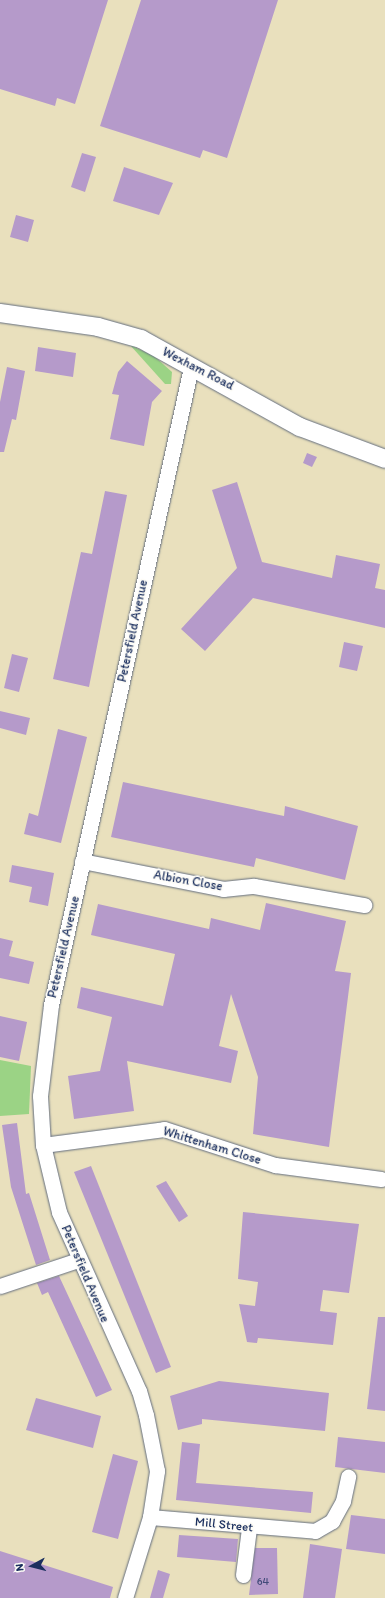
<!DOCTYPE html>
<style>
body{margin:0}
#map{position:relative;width:385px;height:1598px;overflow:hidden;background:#e9e0bd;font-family:Itim,sans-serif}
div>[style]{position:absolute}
.green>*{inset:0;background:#9bd385}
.building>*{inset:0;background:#b59aca}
.roads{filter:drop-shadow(0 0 1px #636d7f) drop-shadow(0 0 1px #636d7f)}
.minor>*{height:15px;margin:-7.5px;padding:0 7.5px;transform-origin:7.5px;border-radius:7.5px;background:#fff}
.tertiary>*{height:18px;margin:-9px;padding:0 9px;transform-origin:9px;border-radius:9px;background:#fff}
span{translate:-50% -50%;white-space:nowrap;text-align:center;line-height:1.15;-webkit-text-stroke:3.5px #fdfcf7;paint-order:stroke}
.number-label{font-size:11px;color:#424a79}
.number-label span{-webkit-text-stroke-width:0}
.street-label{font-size:13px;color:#1b2f5e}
.north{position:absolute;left:12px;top:1546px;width:40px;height:40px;-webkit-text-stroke:3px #fdfcf7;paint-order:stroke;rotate:263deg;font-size:11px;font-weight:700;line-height:16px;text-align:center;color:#1b2f5e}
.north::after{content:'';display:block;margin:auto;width:14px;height:18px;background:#1b2f5e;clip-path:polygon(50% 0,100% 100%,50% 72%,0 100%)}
</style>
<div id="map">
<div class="green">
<div style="clip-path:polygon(130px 345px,154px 356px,172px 372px,171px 384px,165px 384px)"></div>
<div style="clip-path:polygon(0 1060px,31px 1066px,29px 1114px,0 1116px)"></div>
</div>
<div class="building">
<div style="clip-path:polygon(0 0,108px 0,75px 104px,57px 98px,55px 106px,0 89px)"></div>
<div style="clip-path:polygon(141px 0,278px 0,227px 158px,203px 150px,200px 158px,100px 126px)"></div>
<div style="clip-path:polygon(82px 153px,96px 157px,85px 192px,71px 187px)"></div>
<div style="clip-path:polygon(124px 167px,173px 183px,159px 215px,113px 201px)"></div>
<div style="clip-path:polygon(16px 215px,34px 220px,28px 242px,10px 237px)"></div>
<div style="clip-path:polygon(38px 347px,76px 353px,73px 377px,35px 371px)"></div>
<div style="clip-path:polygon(127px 361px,162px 391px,152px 402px,144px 446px,110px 439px,119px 395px,112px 394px,118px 372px)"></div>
<div style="clip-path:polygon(7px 367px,25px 371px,16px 420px,12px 419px,4px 452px,0 452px,0 402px)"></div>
<div style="clip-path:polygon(307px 453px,317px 457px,312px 467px,303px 463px)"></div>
<div style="clip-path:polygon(237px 482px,262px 562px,332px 578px,336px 555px,380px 564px,375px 588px,385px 590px,385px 628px,253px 598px,205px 651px,181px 629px,237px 568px,212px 490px)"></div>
<div style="clip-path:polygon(105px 491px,127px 495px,89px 687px,53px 679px,81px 552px,92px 554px)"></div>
<div style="clip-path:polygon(344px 642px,363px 646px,357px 671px,339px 667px)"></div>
<div style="clip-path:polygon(12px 654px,28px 658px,19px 692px,4px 688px)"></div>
<div style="clip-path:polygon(0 711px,30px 718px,26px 735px,0 728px)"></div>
<div style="clip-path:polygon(58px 729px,87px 737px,61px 843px,24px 834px,29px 813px,38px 816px)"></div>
<div style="clip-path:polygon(123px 782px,284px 816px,285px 806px,358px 826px,345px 880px,256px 858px,254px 867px,111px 837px)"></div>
<div style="clip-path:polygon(12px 865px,54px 873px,48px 906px,29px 902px,32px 887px,9px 882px)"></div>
<div style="clip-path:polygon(266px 903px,346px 921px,335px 971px,351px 973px,329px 1147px,253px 1134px,258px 1077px,231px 994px,219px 1046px,238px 1051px,231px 1083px,127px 1061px,134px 1111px,74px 1119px,68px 1076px,100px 1071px,112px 1017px,77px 1008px,81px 987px,163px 1006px,175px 954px,91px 935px,98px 904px,209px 929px,211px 918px,260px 930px)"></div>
<div style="clip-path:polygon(0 938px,13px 941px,9px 956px,34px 962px,29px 984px,0 978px)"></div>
<div style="clip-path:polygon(0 1016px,27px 1022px,19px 1061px,0 1057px)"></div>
<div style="clip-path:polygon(17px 1123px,26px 1194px,29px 1193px,50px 1260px,36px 1265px,11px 1187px,2px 1125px)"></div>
<div style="clip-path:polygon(91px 1166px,171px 1367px,156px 1373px,74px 1172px)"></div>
<div style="clip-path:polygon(166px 1181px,188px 1216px,179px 1222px,156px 1186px)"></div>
<div style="clip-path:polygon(243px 1212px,359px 1224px,349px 1293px,323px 1290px,320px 1311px,337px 1313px,333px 1345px,258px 1338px,257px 1343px,247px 1342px,239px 1304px,255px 1306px,258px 1282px,238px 1279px)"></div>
<div style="clip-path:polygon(59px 1276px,112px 1390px,96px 1397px,48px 1292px,42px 1295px,37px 1283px)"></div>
<div style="clip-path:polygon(378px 1317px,385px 1317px,385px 1411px,367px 1409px)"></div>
<div style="clip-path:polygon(219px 1381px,329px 1393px,325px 1431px,202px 1419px,202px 1424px,178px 1430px,170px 1396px)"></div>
<div style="clip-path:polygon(36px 1398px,101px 1416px,93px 1448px,26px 1430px)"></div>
<div style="clip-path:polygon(338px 1437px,385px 1442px,385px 1473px,335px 1467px)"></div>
<div style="clip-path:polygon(182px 1442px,200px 1444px,196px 1483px,313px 1492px,311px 1513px,176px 1500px)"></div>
<div style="clip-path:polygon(113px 1454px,138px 1461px,118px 1539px,92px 1532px)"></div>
<div style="clip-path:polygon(351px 1515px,385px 1519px,385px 1554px,346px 1549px)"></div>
<div style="clip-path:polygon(179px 1535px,238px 1539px,236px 1562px,177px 1557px)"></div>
<div style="clip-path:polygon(310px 1544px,342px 1549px,335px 1598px,303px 1598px)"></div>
<div style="clip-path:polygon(255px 1548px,277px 1548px,278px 1594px,249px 1595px)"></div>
<div style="clip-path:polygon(0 1551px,113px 1587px,110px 1598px,0 1598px)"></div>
<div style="clip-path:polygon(158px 1570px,170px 1574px,163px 1598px,150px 1598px)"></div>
</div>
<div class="roads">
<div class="minor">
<div style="left:82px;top:861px;width:144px;rotate:11.2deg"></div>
<div style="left:223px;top:889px;width:31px;rotate:-6deg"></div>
<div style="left:254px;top:886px;width:112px;rotate:9.8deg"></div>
<div style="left:43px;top:1145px;width:122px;rotate:-7.5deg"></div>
<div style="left:164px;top:1129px;width:117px;rotate:18deg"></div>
<div style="left:275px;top:1165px;width:107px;rotate:7.5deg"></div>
<div style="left:0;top:1286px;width:82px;rotate:-18.4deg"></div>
<div style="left:150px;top:1517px;width:47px;rotate:-81.3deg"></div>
<div style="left:157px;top:1471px;width:57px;rotate:-101.1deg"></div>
<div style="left:146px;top:1415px;width:25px;rotate:-106deg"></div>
<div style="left:139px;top:1391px;width:196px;rotate:-114.1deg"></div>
<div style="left:59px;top:1212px;width:69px;rotate:-103.4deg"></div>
<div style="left:43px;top:1145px;width:49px;rotate:-93.5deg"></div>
<div style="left:40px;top:1096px;width:92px;rotate:-83.1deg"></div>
<div style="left:51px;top:1005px;width:653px;rotate:-77.62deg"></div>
<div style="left:243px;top:1575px;width:47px;rotate:-82.7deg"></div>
<div style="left:125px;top:1598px;width:85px;rotate:-72.8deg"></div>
<div style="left:150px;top:1517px;width:166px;rotate:4.8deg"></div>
<div style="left:315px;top:1531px;width:20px;rotate:-30deg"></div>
<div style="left:332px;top:1521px;width:23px;rotate:-61deg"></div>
<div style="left:343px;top:1501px;width:25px;rotate:-78deg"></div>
</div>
<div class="tertiary">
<div style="left:0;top:313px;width:99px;rotate:8.1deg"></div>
<div style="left:98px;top:327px;width:45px;rotate:15.6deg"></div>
<div style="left:141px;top:339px;width:182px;rotate:29deg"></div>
<div style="left:300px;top:427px;width:91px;rotate:20.6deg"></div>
</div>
</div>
<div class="number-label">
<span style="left:263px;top:1582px">64</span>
</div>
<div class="street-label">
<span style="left:198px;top:369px;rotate:27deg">Wexham Road</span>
<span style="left:133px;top:631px;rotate:-78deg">Petersfield Avenue</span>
<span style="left:188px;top:881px;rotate:10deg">Albion Close</span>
<span style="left:64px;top:947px;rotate:-77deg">Petersfield Avenue</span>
<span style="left:212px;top:1146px;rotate:17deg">Whittenham Close</span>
<span style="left:85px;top:1274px;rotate:67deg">Petersfield Avenue</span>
<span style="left:224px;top:1525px;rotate:6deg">Mill Street</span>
</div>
<div class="north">N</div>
</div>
